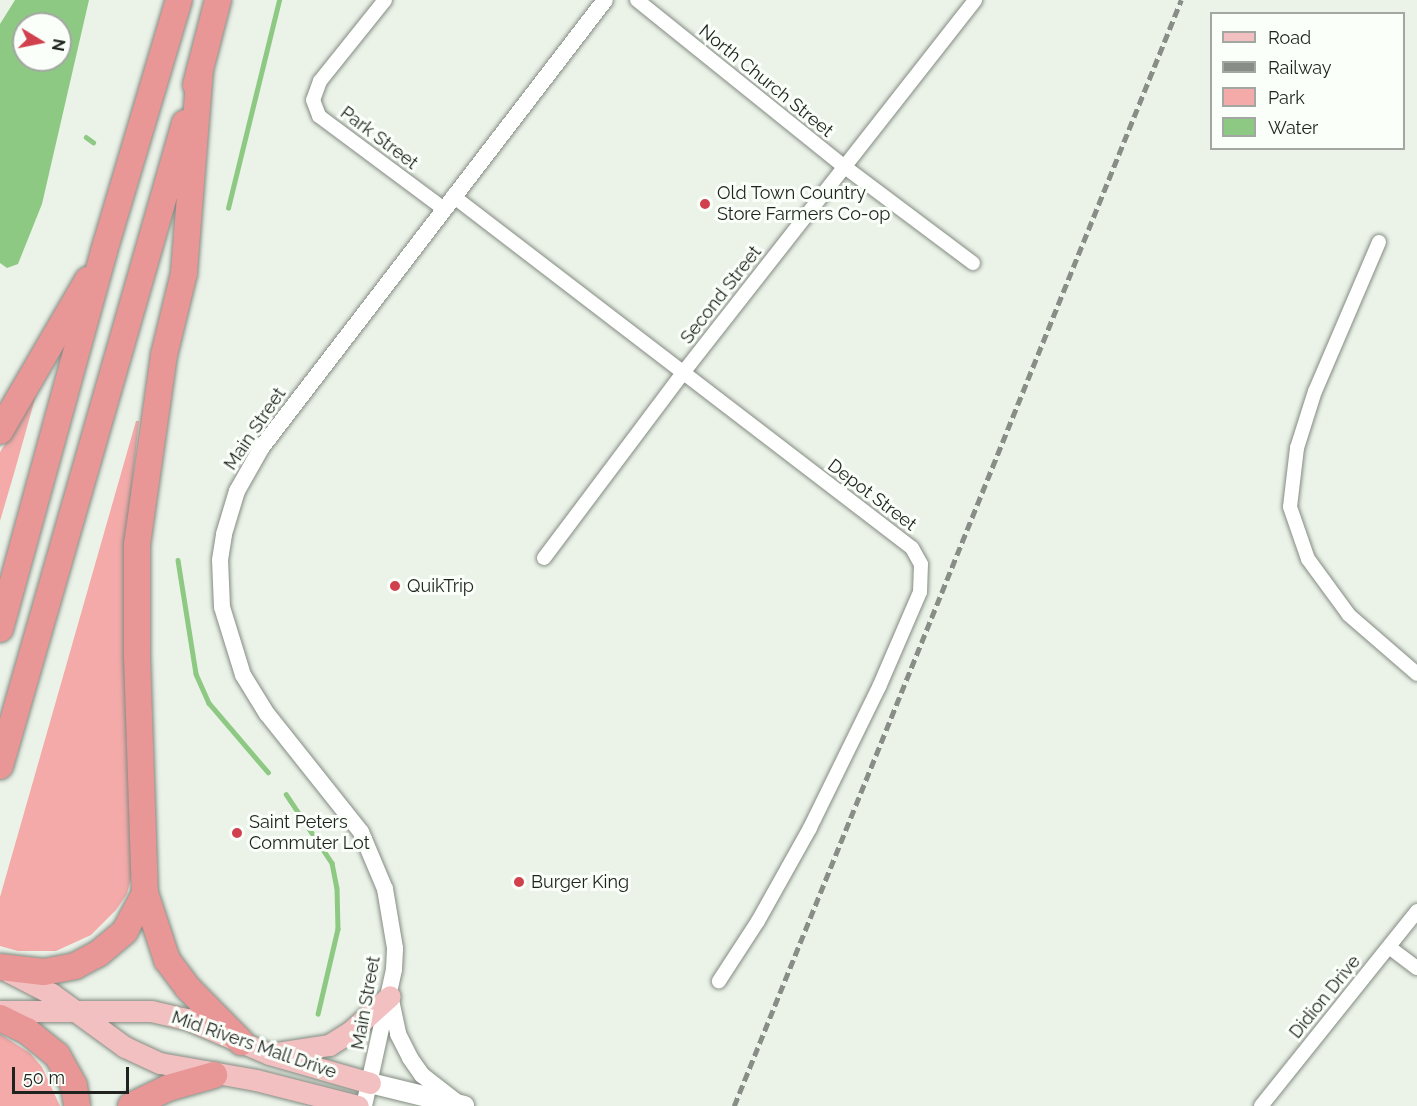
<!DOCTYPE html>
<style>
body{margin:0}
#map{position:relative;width:1417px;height:1106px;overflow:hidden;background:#ebf3e9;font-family:Raleway,sans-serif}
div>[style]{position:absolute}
.green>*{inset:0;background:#f3aaa9}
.water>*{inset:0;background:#8ec983}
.stream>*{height:4.5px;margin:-2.25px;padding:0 2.25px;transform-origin:2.25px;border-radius:2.25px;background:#8ec983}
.roads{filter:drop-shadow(0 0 2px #848b82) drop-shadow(0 0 2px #848b82)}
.minor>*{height:14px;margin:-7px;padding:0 7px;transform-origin:7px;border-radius:7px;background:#fff}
.tertiary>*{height:16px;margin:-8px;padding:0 8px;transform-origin:8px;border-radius:8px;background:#fff}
.secondary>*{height:20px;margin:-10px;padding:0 10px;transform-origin:10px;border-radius:10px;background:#fff}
.primary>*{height:21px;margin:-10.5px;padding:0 10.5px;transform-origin:10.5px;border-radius:10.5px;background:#f2c0c0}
.motorway>*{height:26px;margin:-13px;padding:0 13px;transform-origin:13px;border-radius:13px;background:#e99696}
.rail>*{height:4.5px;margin-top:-2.25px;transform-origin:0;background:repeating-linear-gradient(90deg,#888e87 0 9px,transparent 0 13.5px)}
.dots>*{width:16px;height:16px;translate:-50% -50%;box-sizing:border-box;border:3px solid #fafff9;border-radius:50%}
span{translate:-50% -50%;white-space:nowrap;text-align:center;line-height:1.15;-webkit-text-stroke:6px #fafff9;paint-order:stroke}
.street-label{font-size:18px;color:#1f221e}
.poi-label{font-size:18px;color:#1f221e}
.left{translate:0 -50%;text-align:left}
.legend{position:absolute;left:1210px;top:12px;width:195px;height:138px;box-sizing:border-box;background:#fafff9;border:2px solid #a2a7a1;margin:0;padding:8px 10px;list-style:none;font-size:18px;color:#1f221e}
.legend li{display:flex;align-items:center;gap:12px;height:30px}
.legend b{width:30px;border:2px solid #a2a7a1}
.north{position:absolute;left:12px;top:12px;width:60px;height:60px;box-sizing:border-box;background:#fafff9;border:2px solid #a2a7a1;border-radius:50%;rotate:100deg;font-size:16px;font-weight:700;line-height:24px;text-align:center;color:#1f221e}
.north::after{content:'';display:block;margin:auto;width:21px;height:27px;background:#d1414d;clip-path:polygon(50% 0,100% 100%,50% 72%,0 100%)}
.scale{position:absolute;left:12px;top:1067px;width:117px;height:27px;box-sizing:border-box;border:3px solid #1f221e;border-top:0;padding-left:8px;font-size:18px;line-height:21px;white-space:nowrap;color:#1f221e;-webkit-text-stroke:4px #fafff9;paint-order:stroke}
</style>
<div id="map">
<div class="green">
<div style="clip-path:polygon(36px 395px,15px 470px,0 521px,0 452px)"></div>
<div style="clip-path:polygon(136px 421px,139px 421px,128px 521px,124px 620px,132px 874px,127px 894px,116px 910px,91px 935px,56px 951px,18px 951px,0 946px,0 897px)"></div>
<div style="clip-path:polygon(0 1034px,30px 1053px,42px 1067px,60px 1106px,0 1106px)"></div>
</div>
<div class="water">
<div style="clip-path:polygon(evenodd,15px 0,89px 0,42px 204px,18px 264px,7px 268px,0 263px,0 24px,15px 0,24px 24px,60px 24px,60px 60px,24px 60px,24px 24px)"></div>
</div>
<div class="stream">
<div style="left:86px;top:137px;width:9px;rotate:36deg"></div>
<div style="left:228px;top:208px;width:214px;rotate:-76.2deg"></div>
<div style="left:178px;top:560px;width:115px;rotate:81deg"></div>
<div style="left:196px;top:674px;width:32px;rotate:66deg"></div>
<div style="left:209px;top:703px;width:91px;rotate:49.5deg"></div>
<div style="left:286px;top:794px;width:83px;rotate:56.3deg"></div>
<div style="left:332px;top:863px;width:25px;rotate:79deg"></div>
<div style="left:337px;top:888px;width:41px;rotate:88.6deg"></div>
<div style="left:338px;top:929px;width:87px;rotate:103.2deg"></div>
</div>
<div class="roads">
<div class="minor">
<div style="left:385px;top:0;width:104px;rotate:128.7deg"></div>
<div style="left:320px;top:81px;width:20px;rotate:110deg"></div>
<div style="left:313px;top:100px;width:17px;rotate:69deg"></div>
<div style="left:319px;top:116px;width:156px;rotate:36.6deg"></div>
<div style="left:637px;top:0;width:267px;rotate:38.8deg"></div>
<div style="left:845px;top:167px;width:160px;rotate:36.9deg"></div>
<div style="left:453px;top:196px;width:578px;rotate:37.48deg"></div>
<div style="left:912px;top:548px;width:18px;rotate:61deg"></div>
<div style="left:921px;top:564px;width:28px;rotate:92deg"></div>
<div style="left:920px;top:592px;width:103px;rotate:113.3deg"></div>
<div style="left:879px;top:687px;width:157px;rotate:116.1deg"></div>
<div style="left:810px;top:828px;width:107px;rotate:119.2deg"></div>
<div style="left:758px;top:921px;width:72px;rotate:123deg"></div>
<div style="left:1379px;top:242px;width:162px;rotate:113.2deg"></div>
<div style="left:1315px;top:391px;width:60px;rotate:107.5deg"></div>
<div style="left:1297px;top:448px;width:59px;rotate:96.8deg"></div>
<div style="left:1290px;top:507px;width:55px;rotate:70.9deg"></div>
<div style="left:1308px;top:559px;width:69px;rotate:53.8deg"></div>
<div style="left:1349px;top:615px;width:90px;rotate:40.9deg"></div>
<div style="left:544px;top:558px;width:230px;rotate:-53.1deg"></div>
<div style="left:682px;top:374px;width:475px;rotate:-51.9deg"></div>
<div style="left:1389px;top:947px;width:35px;rotate:37deg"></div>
<div style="left:1261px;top:1106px;width:250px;rotate:-51.3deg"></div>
</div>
<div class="tertiary">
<div style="left:391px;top:1000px;width:35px;rotate:78deg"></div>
<div style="left:398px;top:1034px;width:27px;rotate:63deg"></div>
<div style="left:410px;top:1058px;width:21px;rotate:55deg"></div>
<div style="left:422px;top:1075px;width:46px;rotate:37.9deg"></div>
<div style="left:364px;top:1106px;width:140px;rotate:-77.6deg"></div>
<div style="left:394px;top:969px;width:21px;rotate:-87deg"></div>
<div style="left:395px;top:948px;width:60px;rotate:-99.6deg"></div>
<div style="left:385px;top:889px;width:62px;rotate:-112.8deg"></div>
<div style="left:361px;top:832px;width:151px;rotate:-128.5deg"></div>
<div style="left:267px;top:714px;width:46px;rotate:-121.6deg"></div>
<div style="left:243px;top:675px;width:71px;rotate:-107.2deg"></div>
<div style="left:222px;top:607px;width:47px;rotate:-92.4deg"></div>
<div style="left:220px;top:560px;width:26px;rotate:-81deg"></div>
<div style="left:224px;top:534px;width:45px;rotate:-73.2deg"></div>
<div style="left:237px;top:491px;width:51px;rotate:-60.4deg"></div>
<div style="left:262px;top:447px;width:563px;rotate:-52.5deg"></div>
</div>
<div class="secondary">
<div style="left:370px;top:1083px;width:97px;rotate:13.7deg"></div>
</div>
<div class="primary">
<div style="left:9px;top:972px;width:48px;rotate:27.1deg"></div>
<div style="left:52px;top:994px;width:90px;rotate:36deg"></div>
<div style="left:125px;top:1047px;width:38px;rotate:25deg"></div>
<div style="left:160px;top:1063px;width:97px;rotate:10deg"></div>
<div style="left:256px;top:1080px;width:105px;rotate:14.3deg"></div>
<div style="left:0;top:1011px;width:151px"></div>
<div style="left:151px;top:1011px;width:37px;rotate:13deg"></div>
<div style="left:187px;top:1019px;width:89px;rotate:23.1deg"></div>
<div style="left:269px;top:1054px;width:105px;rotate:16deg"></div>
<div style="left:277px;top:1053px;width:53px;rotate:-8.7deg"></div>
<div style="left:329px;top:1045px;width:26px;rotate:-32deg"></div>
<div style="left:351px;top:1031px;width:52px;rotate:-41.9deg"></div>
</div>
<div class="motorway">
<div style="left:200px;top:69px;width:205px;rotate:94.5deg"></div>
<div style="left:184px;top:273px;width:84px;rotate:103.7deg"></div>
<div style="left:164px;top:355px;width:191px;rotate:98.1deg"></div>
<div style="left:137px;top:544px;width:112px;rotate:90deg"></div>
<div style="left:137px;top:656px;width:237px;rotate:88.1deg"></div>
<div style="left:145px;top:893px;width:71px;rotate:71.8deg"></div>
<div style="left:167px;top:960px;width:35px;rotate:53deg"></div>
<div style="left:188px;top:988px;width:76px;rotate:45.5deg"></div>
<div style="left:196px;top:85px;width:88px;rotate:-75.5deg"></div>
<div style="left:0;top:431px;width:175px;rotate:-59.8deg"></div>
<div style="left:0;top:629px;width:392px;rotate:-74.6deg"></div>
<div style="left:104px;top:251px;width:262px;rotate:-73.4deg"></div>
<div style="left:0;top:766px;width:669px;rotate:-73.95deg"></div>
<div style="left:0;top:967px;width:44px;rotate:6.5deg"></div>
<div style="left:44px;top:972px;width:32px;rotate:-11deg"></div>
<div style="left:75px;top:966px;width:26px;rotate:-28deg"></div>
<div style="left:98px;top:954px;width:35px;rotate:-40deg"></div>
<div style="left:125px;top:931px;width:43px;rotate:-62.2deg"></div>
<div style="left:0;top:1018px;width:30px;rotate:26deg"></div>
<div style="left:27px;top:1031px;width:38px;rotate:39deg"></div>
<div style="left:57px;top:1055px;width:35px;rotate:61deg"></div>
<div style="left:74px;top:1086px;width:20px;rotate:81deg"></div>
<div style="left:131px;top:1106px;width:41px;rotate:-25.9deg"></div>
<div style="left:168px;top:1088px;width:48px;rotate:-15.8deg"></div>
</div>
</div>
<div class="rail">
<div style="left:734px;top:1106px;width:1193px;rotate:-67.99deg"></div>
</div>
<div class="dots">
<div style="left:705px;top:204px;background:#d1414d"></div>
<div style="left:395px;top:586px;background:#d1414d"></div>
<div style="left:237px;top:833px;background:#d1414d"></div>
<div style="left:519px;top:882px;background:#d1414d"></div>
</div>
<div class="street-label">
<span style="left:766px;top:81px;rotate:39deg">North Church Street</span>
<span style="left:379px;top:138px;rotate:37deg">Park Street</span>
<span style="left:721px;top:295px;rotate:-52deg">Second Street</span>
<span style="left:255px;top:429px;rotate:-56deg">Main Street</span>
<span style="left:872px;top:495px;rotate:37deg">Depot Street</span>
<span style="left:1325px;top:997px;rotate:-51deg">Didion Drive</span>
<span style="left:366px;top:1003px;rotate:-80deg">Main Street</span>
<span style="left:254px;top:1045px;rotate:19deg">Mid Rivers Mall Drive</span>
</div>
<div class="poi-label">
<span class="left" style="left:717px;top:204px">Old Town Country<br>Store Farmers Co-op</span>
<span class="left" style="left:407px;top:586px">QuikTrip</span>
<span class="left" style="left:249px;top:833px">Saint Peters<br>Commuter Lot</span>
<span class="left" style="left:531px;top:882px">Burger King</span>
</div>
<ul class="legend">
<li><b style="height:8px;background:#f2c0c0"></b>Road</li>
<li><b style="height:8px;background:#888e87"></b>Railway</li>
<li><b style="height:16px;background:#f3aaa9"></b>Park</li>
<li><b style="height:16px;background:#8ec983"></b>Water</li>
</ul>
<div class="north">N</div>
<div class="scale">50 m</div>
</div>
